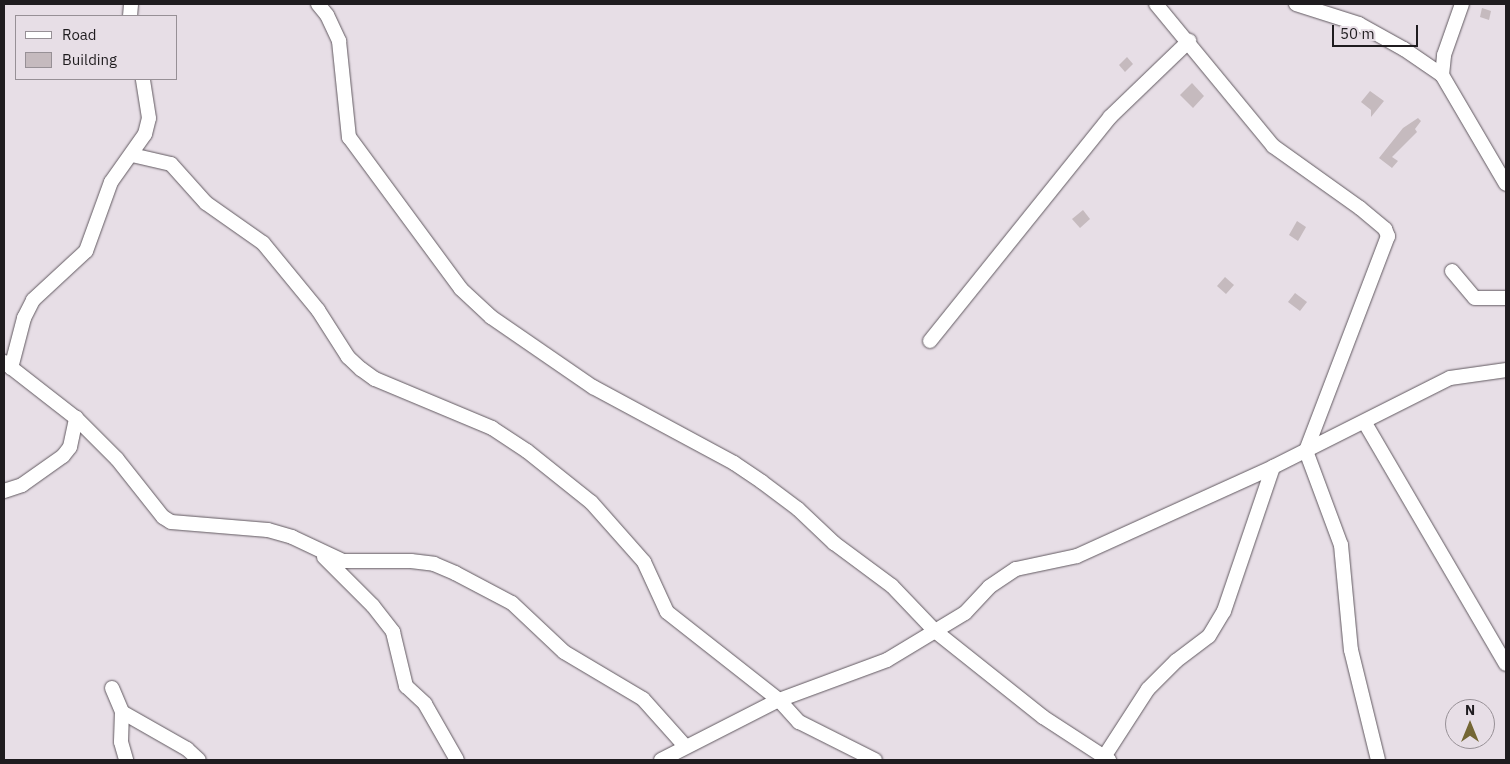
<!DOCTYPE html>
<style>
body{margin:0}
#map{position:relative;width:1510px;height:764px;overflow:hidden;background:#e7dee6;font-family:"IBM Plex Sans",sans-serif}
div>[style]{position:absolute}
.building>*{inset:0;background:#c5babe}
.roads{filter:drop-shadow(0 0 1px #615960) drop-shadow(0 0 1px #615960)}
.minor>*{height:14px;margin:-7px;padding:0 7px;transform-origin:7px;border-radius:7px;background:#fff}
span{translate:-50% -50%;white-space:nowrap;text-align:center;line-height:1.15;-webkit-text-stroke:4px #e7dee6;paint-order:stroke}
.frame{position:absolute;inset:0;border:5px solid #1f1c1f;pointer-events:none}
.legend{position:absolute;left:15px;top:15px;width:162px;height:65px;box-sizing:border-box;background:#e7dee6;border:1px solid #979096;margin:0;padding:6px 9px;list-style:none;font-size:15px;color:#1f1c1f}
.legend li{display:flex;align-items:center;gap:10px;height:25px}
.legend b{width:25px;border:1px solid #979096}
.north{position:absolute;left:1445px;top:699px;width:50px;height:50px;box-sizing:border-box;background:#e7dee6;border:1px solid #979096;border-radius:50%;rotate:0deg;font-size:14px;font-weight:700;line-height:20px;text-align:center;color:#1f1c1f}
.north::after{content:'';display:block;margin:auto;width:18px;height:22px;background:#746634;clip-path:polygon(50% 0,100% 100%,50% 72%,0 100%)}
.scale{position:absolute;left:1332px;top:25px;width:86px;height:22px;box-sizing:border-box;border:2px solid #1f1c1f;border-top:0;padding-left:6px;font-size:15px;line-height:18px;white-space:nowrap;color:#1f1c1f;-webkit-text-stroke:4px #e7dee6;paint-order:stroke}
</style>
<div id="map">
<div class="building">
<div style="clip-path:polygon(1482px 8px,1491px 11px,1489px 20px,1480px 17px)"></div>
<div style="clip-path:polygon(1127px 57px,1133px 64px,1125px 72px,1119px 65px)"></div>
<div style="clip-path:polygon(1192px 83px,1204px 96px,1193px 108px,1180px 95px)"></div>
<div style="clip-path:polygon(1370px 91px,1384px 101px,1371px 117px,1371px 110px,1361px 102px)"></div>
<div style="clip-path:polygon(1418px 118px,1421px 121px,1415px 129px,1417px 132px,1392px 157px,1398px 161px,1392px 168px,1379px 158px,1403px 128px)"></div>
<div style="clip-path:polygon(1083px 210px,1090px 219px,1080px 228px,1072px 219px)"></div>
<div style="clip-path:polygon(1297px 221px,1306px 227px,1298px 241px,1289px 235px)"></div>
<div style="clip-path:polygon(1225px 277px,1234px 285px,1226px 294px,1217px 286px)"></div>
<div style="clip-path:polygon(1295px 293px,1307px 302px,1300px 311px,1288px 302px)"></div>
</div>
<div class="roads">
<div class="minor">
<div style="left:318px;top:4px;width:14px;rotate:51deg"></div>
<div style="left:327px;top:15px;width:29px;rotate:65deg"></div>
<div style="left:339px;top:41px;width:97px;rotate:84.1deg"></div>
<div style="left:349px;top:137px;width:189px;rotate:53.6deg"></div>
<div style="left:461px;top:289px;width:41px;rotate:43deg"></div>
<div style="left:491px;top:317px;width:124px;rotate:34.5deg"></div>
<div style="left:593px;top:387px;width:160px;rotate:28.3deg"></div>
<div style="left:734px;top:463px;width:34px;rotate:34deg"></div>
<div style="left:762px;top:482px;width:45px;rotate:36.9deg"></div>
<div style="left:798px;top:509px;width:50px;rotate:43.4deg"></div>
<div style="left:834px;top:543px;width:72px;rotate:36.6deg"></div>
<div style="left:892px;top:586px;width:62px;rotate:46.3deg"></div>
<div style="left:935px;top:631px;width:138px;rotate:38.5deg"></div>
<div style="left:1043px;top:717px;width:79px;rotate:33.1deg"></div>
<div style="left:1156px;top:4px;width:184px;rotate:50.5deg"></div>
<div style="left:1273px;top:146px;width:107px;rotate:35.5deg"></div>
<div style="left:1360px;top:208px;width:33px;rotate:40deg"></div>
<div style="left:1385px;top:229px;width:8px;rotate:67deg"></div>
<div style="left:1388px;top:236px;width:230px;rotate:110.9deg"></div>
<div style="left:1306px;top:451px;width:100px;rotate:69.6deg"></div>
<div style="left:1341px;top:545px;width:105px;rotate:84.6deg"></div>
<div style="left:1351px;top:650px;width:113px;rotate:76.2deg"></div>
<div style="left:1296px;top:4px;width:66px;rotate:17.6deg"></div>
<div style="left:1359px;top:24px;width:51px;rotate:29.1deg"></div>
<div style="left:1404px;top:49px;width:46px;rotate:34.4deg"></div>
<div style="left:1442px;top:75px;width:126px;rotate:59.6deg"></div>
<div style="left:130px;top:16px;width:12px;rotate:-85deg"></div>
<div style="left:1442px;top:75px;width:20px;rotate:-84deg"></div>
<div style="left:1444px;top:55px;width:54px;rotate:-70.6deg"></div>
<div style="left:132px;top:155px;width:40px;rotate:13deg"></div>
<div style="left:171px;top:164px;width:52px;rotate:48.1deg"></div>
<div style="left:206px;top:203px;width:70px;rotate:35.1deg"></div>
<div style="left:263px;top:243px;width:87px;rotate:50.6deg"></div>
<div style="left:318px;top:310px;width:56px;rotate:57.4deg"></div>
<div style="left:348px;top:357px;width:18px;rotate:43deg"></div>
<div style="left:361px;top:369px;width:17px;rotate:36deg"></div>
<div style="left:375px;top:379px;width:127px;rotate:22.7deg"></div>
<div style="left:492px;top:428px;width:42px;rotate:33.3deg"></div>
<div style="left:527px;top:451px;width:82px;rotate:38.6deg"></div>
<div style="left:591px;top:502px;width:80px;rotate:48.5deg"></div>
<div style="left:644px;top:562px;width:55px;rotate:65.3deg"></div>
<div style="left:667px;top:612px;width:142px;rotate:38.2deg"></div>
<div style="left:779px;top:700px;width:30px;rotate:48deg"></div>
<div style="left:799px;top:722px;width:85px;rotate:26.6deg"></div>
<div style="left:1452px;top:271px;width:35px;rotate:50deg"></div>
<div style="left:1475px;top:298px;width:31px"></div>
<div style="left:930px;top:341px;width:287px;rotate:-51.2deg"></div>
<div style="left:1110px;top:117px;width:110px;rotate:-43.9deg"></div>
<div style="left:4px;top:362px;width:91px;rotate:37.9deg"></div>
<div style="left:76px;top:418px;width:58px;rotate:45deg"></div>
<div style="left:117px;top:459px;width:74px;rotate:51.6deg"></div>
<div style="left:163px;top:517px;width:9px;rotate:32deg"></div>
<div style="left:171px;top:522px;width:97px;rotate:4.7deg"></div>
<div style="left:268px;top:530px;width:25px;rotate:16deg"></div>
<div style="left:292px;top:537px;width:56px;rotate:25.2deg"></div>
<div style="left:343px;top:561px;width:68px"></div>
<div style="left:411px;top:561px;width:23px;rotate:7deg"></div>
<div style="left:434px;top:564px;width:23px;rotate:23deg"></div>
<div style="left:455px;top:573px;width:64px;rotate:27.8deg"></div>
<div style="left:512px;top:603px;width:71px;rotate:43.3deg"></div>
<div style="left:564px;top:652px;width:92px;rotate:30.7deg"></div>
<div style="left:643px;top:699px;width:63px;rotate:48.2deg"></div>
<div style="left:11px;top:368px;width:52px;rotate:-75.4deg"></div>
<div style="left:24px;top:318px;width:20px;rotate:-63deg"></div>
<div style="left:33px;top:300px;width:72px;rotate:-42.8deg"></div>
<div style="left:86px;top:251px;width:73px;rotate:-70.1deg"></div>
<div style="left:111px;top:182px;width:59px;rotate:-54.7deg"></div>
<div style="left:145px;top:134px;width:16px;rotate:-76deg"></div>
<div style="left:149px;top:118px;width:39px;rotate:-99deg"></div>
<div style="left:1365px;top:423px;width:279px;rotate:59.7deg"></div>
<div style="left:4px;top:491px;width:19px;rotate:-18deg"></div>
<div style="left:22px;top:485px;width:50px;rotate:-35.3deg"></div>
<div style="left:63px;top:456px;width:11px;rotate:-52deg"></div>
<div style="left:70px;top:447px;width:30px;rotate:-78deg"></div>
<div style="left:324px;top:557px;width:69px;rotate:45deg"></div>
<div style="left:373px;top:606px;width:33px;rotate:52deg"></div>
<div style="left:393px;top:632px;width:56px;rotate:76.5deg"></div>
<div style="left:406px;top:686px;width:26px;rotate:43deg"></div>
<div style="left:425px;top:704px;width:64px;rotate:60.3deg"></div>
<div style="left:112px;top:688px;width:26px;rotate:67deg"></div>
<div style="left:122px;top:712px;width:30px;rotate:92deg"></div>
<div style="left:121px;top:742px;width:19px;rotate:74deg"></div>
<div style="left:122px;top:712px;width:75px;rotate:29.6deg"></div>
<div style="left:187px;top:749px;width:16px;rotate:43deg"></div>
<div style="left:1104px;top:757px;width:81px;rotate:-57.1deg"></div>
<div style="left:1148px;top:689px;width:40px;rotate:-45deg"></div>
<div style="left:1176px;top:661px;width:41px;rotate:-37.1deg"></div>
<div style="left:1209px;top:636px;width:29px;rotate:-59deg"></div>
<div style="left:1224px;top:611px;width:152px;rotate:-71.2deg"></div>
<div style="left:661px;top:760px;width:132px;rotate:-27deg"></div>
<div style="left:779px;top:700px;width:115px;rotate:-20.3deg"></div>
<div style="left:887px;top:660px;width:91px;rotate:-31.1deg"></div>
<div style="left:965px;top:613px;width:35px;rotate:-47deg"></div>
<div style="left:989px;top:587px;width:32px;rotate:-34deg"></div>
<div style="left:1016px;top:569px;width:62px;rotate:-12deg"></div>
<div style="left:1077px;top:556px;width:215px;rotate:-24.4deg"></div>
<div style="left:1273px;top:467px;width:198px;rotate:-26.7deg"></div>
<div style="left:1450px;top:378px;width:57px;rotate:-8.1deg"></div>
</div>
</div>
<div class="frame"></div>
<ul class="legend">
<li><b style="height:6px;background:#fff"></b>Road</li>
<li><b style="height:14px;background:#c5babe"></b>Building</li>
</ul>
<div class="north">N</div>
<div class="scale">50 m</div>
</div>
